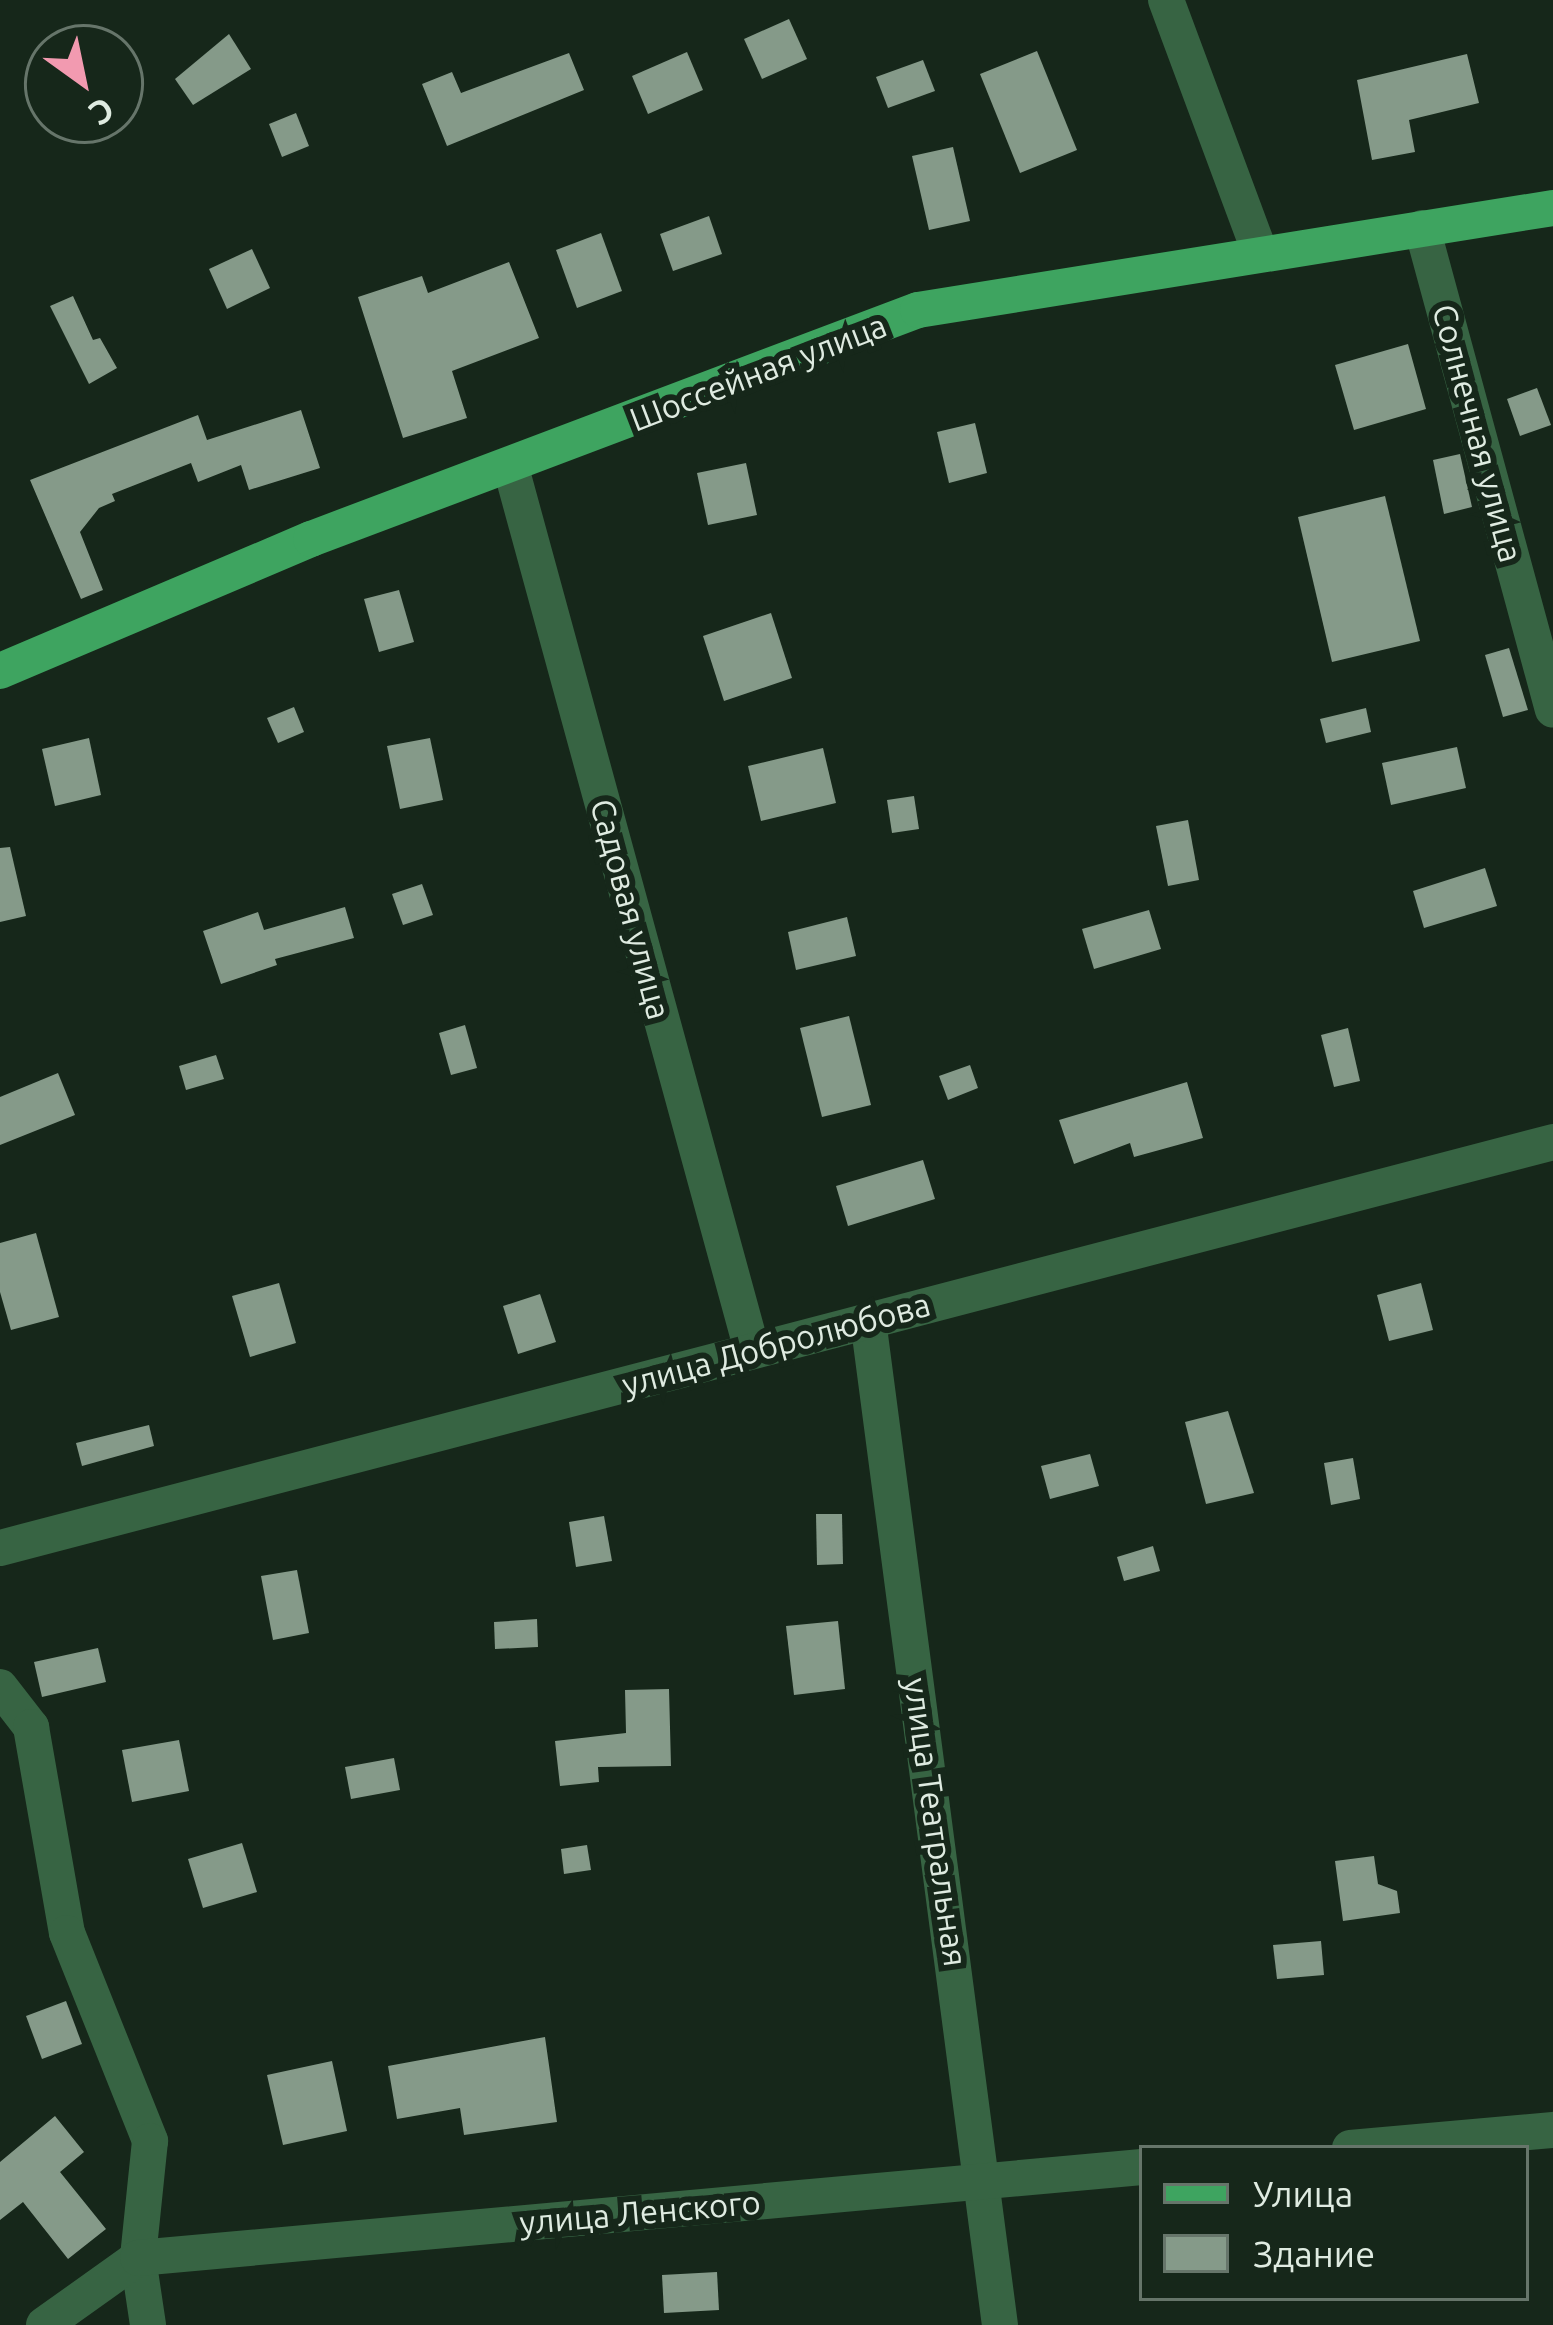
<!DOCTYPE html>
<meta charset="utf-8">
<style>
body{margin:0}
#map{position:relative;width:1553px;height:2325px;overflow:hidden;background:#16271a;font-family:Ubuntu,sans-serif}
div>[style]{position:absolute}
.building>*{inset:0;background:#859a89}
.minor>*{height:36px;margin:-18px;padding:0 18px;transform-origin:18px;border-radius:18px;background:#376443}
.major>*{height:36px;margin:-18px;padding:0 18px;transform-origin:18px;border-radius:18px;background:#3ea460}
span{translate:-50% -50%;white-space:nowrap;text-align:center;line-height:1.15;-webkit-text-stroke:12px #16271a;paint-order:stroke}
.street-label{font-size:33px;color:#dfebe1}
.legend{position:absolute;left:1139px;top:2145px;width:390px;height:156px;box-sizing:border-box;background:#16271a;border:3px solid #66756a;margin:0;padding:15px 21px;list-style:none;font-size:36px;color:#dfebe1}
.legend li{display:flex;align-items:center;gap:24px;height:60px}
.legend b{width:60px;border:3px solid #66756a}
.north{position:absolute;left:24px;top:24px;width:120px;height:120px;box-sizing:border-box;background:#16271a;border:3px solid #66756a;border-radius:50%;rotate:147deg;font-size:33px;font-weight:700;line-height:48px;text-align:center;color:#dfebe1}
.north::after{content:'';display:block;margin:auto;width:42px;height:54px;background:#f29ab0;clip-path:polygon(50% 0,100% 100%,50% 72%,0 100%)}
</style>
<div id="map">
<div class="building">
<div style="clip-path:polygon(789px 19px,807px 59px,762px 79px,744px 39px)"></div>
<div style="clip-path:polygon(229px 34px,251px 69px,193px 105px,175px 79px)"></div>
<div style="clip-path:polygon(1037px 51px,1077px 150px,1020px 173px,980px 74px)"></div>
<div style="clip-path:polygon(687px 52px,703px 90px,648px 114px,632px 76px)"></div>
<div style="clip-path:polygon(569px 53px,584px 90px,447px 146px,422px 84px,452px 72px,461px 93px)"></div>
<div style="clip-path:polygon(1467px 54px,1479px 103px,1409px 120px,1415px 152px,1372px 160px,1357px 80px)"></div>
<div style="clip-path:polygon(923px 60px,935px 91px,888px 108px,876px 77px)"></div>
<div style="clip-path:polygon(296px 113px,309px 146px,282px 157px,269px 124px)"></div>
<div style="clip-path:polygon(953px 147px,970px 221px,929px 230px,912px 156px)"></div>
<div style="clip-path:polygon(709px 216px,722px 254px,673px 271px,660px 234px)"></div>
<div style="clip-path:polygon(601px 233px,622px 291px,577px 308px,556px 250px)"></div>
<div style="clip-path:polygon(252px 249px,270px 288px,227px 309px,209px 269px)"></div>
<div style="clip-path:polygon(509px 262px,539px 338px,452px 371px,467px 418px,403px 438px,358px 297px,422px 276px,428px 293px)"></div>
<div style="clip-path:polygon(73px 296px,93px 340px,100px 338px,117px 368px,89px 384px,50px 306px)"></div>
<div style="clip-path:polygon(1408px 344px,1426px 409px,1354px 430px,1335px 365px)"></div>
<div style="clip-path:polygon(1537px 388px,1551px 425px,1520px 436px,1507px 399px)"></div>
<div style="clip-path:polygon(301px 410px,320px 468px,249px 490px,241px 465px,198px 482px,191px 463px,112px 494px,115px 501px,99px 508px,80px 532px,103px 590px,81px 599px,30px 480px,198px 415px,207px 440px)"></div>
<div style="clip-path:polygon(975px 423px,987px 473px,949px 483px,937px 432px)"></div>
<div style="clip-path:polygon(1460px 454px,1472px 507px,1444px 514px,1433px 460px)"></div>
<div style="clip-path:polygon(746px 463px,757px 515px,708px 525px,697px 473px)"></div>
<div style="clip-path:polygon(1385px 496px,1420px 641px,1332px 662px,1298px 517px)"></div>
<div style="clip-path:polygon(399px 590px,414px 642px,379px 652px,364px 599px)"></div>
<div style="clip-path:polygon(771px 613px,792px 678px,724px 701px,703px 636px)"></div>
<div style="clip-path:polygon(1509px 648px,1528px 710px,1503px 717px,1485px 655px)"></div>
<div style="clip-path:polygon(294px 707px,304px 732px,278px 743px,267px 718px)"></div>
<div style="clip-path:polygon(1366px 708px,1371px 732px,1326px 743px,1320px 719px)"></div>
<div style="clip-path:polygon(89px 738px,101px 795px,55px 806px,42px 749px)"></div>
<div style="clip-path:polygon(430px 738px,443px 800px,400px 809px,387px 746px)"></div>
<div style="clip-path:polygon(1457px 747px,1466px 788px,1391px 805px,1382px 763px)"></div>
<div style="clip-path:polygon(823px 748px,836px 803px,761px 821px,748px 766px)"></div>
<div style="clip-path:polygon(914px 796px,919px 829px,892px 833px,887px 800px)"></div>
<div style="clip-path:polygon(1188px 820px,1199px 880px,1168px 886px,1156px 826px)"></div>
<div style="clip-path:polygon(10px 847px,26px 916px,0 922px,0 848px)"></div>
<div style="clip-path:polygon(1485px 868px,1497px 906px,1424px 928px,1413px 891px)"></div>
<div style="clip-path:polygon(422px 884px,433px 915px,403px 925px,392px 894px)"></div>
<div style="clip-path:polygon(345px 907px,354px 938px,275px 959px,277px 965px,221px 984px,203px 931px,258px 912px,264px 930px)"></div>
<div style="clip-path:polygon(1149px 910px,1161px 949px,1094px 969px,1082px 929px)"></div>
<div style="clip-path:polygon(847px 917px,856px 956px,796px 970px,788px 932px)"></div>
<div style="clip-path:polygon(849px 1016px,871px 1105px,822px 1117px,800px 1028px)"></div>
<div style="clip-path:polygon(465px 1025px,477px 1068px,451px 1075px,439px 1033px)"></div>
<div style="clip-path:polygon(1348px 1028px,1360px 1081px,1334px 1087px,1321px 1035px)"></div>
<div style="clip-path:polygon(216px 1055px,224px 1079px,186px 1090px,179px 1066px)"></div>
<div style="clip-path:polygon(970px 1065px,978px 1088px,948px 1100px,939px 1076px)"></div>
<div style="clip-path:polygon(58px 1073px,75px 1115px,0 1145px,0 1097px)"></div>
<div style="clip-path:polygon(1187px 1082px,1203px 1138px,1134px 1157px,1130px 1143px,1074px 1164px,1059px 1120px)"></div>
<div style="clip-path:polygon(923px 1160px,935px 1199px,848px 1226px,836px 1186px)"></div>
<div style="clip-path:polygon(36px 1233px,59px 1317px,11px 1330px,0 1292px,0 1243px)"></div>
<div style="clip-path:polygon(279px 1283px,296px 1343px,250px 1357px,232px 1296px)"></div>
<div style="clip-path:polygon(1421px 1283px,1433px 1330px,1389px 1341px,1377px 1295px)"></div>
<div style="clip-path:polygon(540px 1294px,556px 1342px,518px 1354px,503px 1306px)"></div>
<div style="clip-path:polygon(1228px 1411px,1254px 1493px,1206px 1504px,1185px 1422px)"></div>
<div style="clip-path:polygon(149px 1425px,154px 1446px,82px 1466px,76px 1443px)"></div>
<div style="clip-path:polygon(1090px 1454px,1099px 1486px,1050px 1499px,1041px 1466px)"></div>
<div style="clip-path:polygon(1353px 1458px,1360px 1499px,1331px 1505px,1324px 1463px)"></div>
<div style="clip-path:polygon(816px 1514px,842px 1514px,843px 1564px,817px 1565px)"></div>
<div style="clip-path:polygon(604px 1516px,612px 1561px,576px 1567px,569px 1522px)"></div>
<div style="clip-path:polygon(1153px 1546px,1160px 1571px,1124px 1581px,1117px 1557px)"></div>
<div style="clip-path:polygon(297px 1570px,309px 1633px,273px 1640px,261px 1576px)"></div>
<div style="clip-path:polygon(537px 1619px,538px 1647px,495px 1649px,494px 1622px)"></div>
<div style="clip-path:polygon(838px 1621px,845px 1689px,794px 1695px,786px 1626px)"></div>
<div style="clip-path:polygon(98px 1648px,106px 1682px,42px 1697px,34px 1662px)"></div>
<div style="clip-path:polygon(669px 1689px,671px 1766px,598px 1767px,599px 1782px,560px 1786px,555px 1741px,626px 1733px,625px 1690px)"></div>
<div style="clip-path:polygon(179px 1740px,189px 1791px,132px 1802px,122px 1750px)"></div>
<div style="clip-path:polygon(394px 1758px,400px 1790px,351px 1799px,345px 1767px)"></div>
<div style="clip-path:polygon(242px 1843px,257px 1892px,203px 1908px,188px 1859px)"></div>
<div style="clip-path:polygon(587px 1845px,591px 1870px,564px 1874px,561px 1849px)"></div>
<div style="clip-path:polygon(1374px 1856px,1378px 1884px,1397px 1891px,1400px 1913px,1343px 1921px,1335px 1861px)"></div>
<div style="clip-path:polygon(1321px 1941px,1324px 1975px,1277px 1979px,1273px 1945px)"></div>
<div style="clip-path:polygon(66px 2001px,82px 2044px,42px 2059px,26px 2016px)"></div>
<div style="clip-path:polygon(545px 2037px,557px 2122px,464px 2135px,460px 2108px,397px 2119px,388px 2066px)"></div>
<div style="clip-path:polygon(332px 2061px,347px 2131px,283px 2145px,267px 2075px)"></div>
<div style="clip-path:polygon(55px 2116px,84px 2152px,60px 2172px,106px 2229px,68px 2259px,23px 2202px,0 2220px,0 2162px)"></div>
<div style="clip-path:polygon(717px 2272px,719px 2310px,664px 2313px,662px 2275px)"></div>
</div>
<div class="minor">
<div style="left:1166px;top:0;width:270px;rotate:69.6deg"></div>
<div style="left:1422px;top:228px;width:499px;rotate:74.8deg"></div>
<div style="left:511px;top:468px;width:914px;rotate:74.72deg"></div>
<div style="left:868px;top:1320px;width:1014px;rotate:82.52deg"></div>
<div style="left:0;top:1548px;width:1605px;rotate:-14.65deg"></div>
<div style="left:0;top:1687px;width:51px;rotate:52.2deg"></div>
<div style="left:31px;top:1727px;width:209px;rotate:80.1deg"></div>
<div style="left:67px;top:1933px;width:224px;rotate:68.2deg"></div>
<div style="left:150px;top:2141px;width:118px;rotate:95.9deg"></div>
<div style="left:138px;top:2258px;width:68px;rotate:81.5deg"></div>
<div style="left:1350px;top:2148px;width:204px;rotate:-5.1deg"></div>
<div style="left:44px;top:2325px;width:115px;rotate:-35.5deg"></div>
<div style="left:138px;top:2258px;width:1008px;rotate:-5.18deg"></div>
</div>
<div class="major">
<div style="left:0;top:671px;width:338px;rotate:-23deg"></div>
<div style="left:311px;top:539px;width:649px;rotate:-20.67deg"></div>
<div style="left:918px;top:310px;width:643px;rotate:-9.13deg"></div>
</div>
<div class="street-label">
<span style="left:758px;top:372px;rotate:-21deg">Шоссейная улица</span>
<span style="left:1478px;top:433px;rotate:75deg">Солнечная улица</span>
<span style="left:631px;top:909px;rotate:75deg">Садовая улица</span>
<span style="left:776px;top:1344px;rotate:-15deg">улица Добролюбова</span>
<span style="left:936px;top:1822px;rotate:82deg">улица Театральная</span>
<span style="left:640px;top:2212px;rotate:-5deg">улица Ленского</span>
</div>
<ul class="legend">
<li><b style="height:15px;background:#3ea460"></b>Улица</li>
<li><b style="height:33px;background:#859a89"></b>Здание</li>
</ul>
<div class="north">С</div>
</div>
